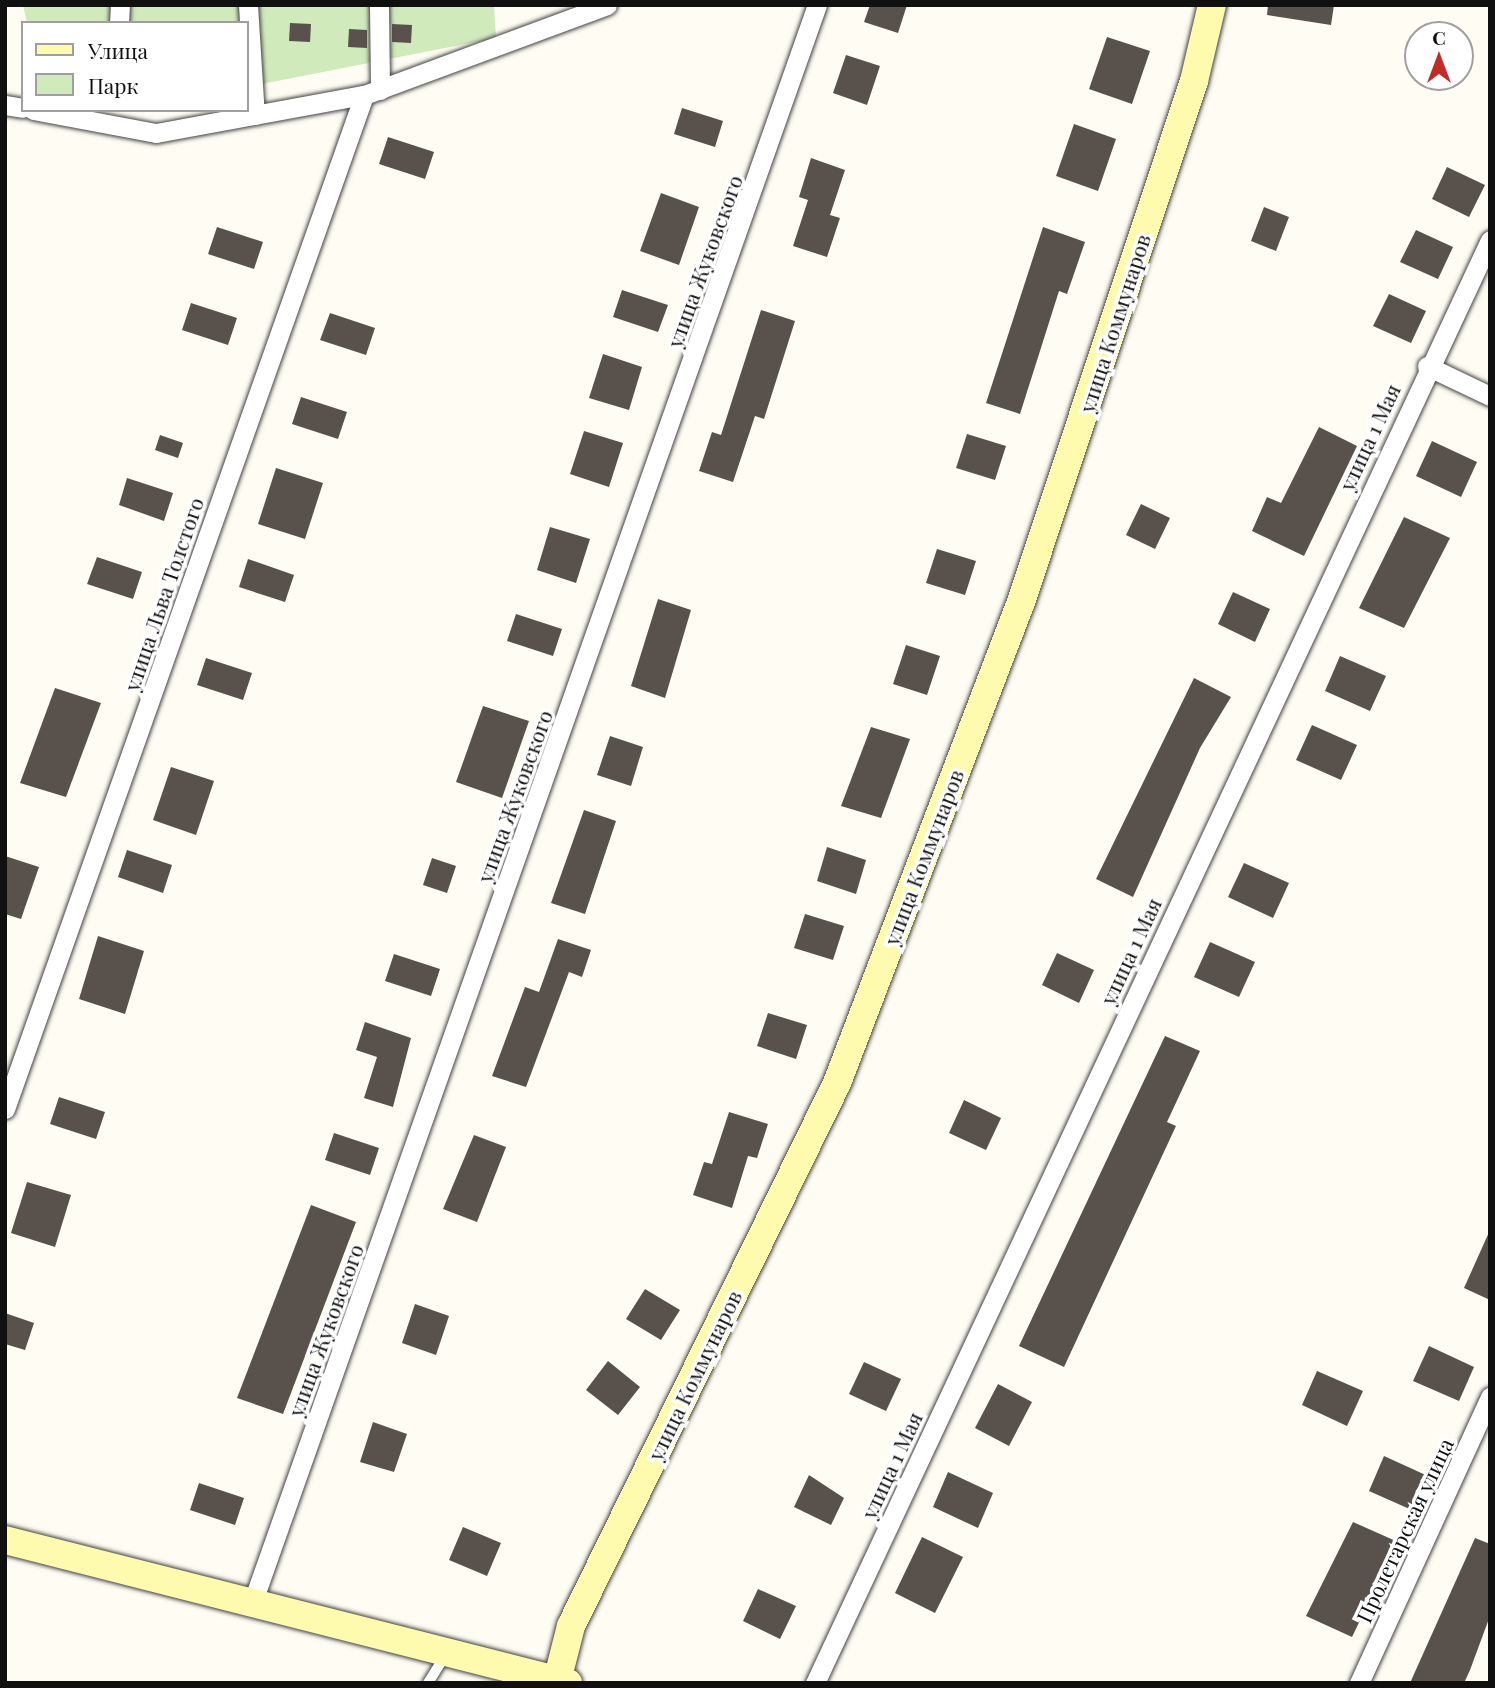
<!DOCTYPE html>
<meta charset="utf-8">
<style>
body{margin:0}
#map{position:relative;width:1495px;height:1688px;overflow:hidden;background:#fffdf3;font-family:"Playfair Display",serif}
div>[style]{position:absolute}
.green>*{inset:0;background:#d0eabc}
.building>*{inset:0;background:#59524c}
.roads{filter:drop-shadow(0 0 2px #434343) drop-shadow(0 0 2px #434343)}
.lane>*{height:10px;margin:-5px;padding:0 5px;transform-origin:5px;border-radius:5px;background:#fff}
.street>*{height:19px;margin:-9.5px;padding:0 9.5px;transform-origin:9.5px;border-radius:9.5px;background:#fff}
.secondary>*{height:28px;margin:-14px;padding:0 14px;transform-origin:14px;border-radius:14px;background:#fefbaf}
span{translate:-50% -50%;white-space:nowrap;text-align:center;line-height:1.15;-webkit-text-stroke:7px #fff;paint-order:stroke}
.street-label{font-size:21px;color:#101010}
.frame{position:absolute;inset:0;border:7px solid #101010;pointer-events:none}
.legend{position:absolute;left:21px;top:21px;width:228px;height:91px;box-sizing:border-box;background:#fff;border:2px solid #9f9f9f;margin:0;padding:9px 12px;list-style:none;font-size:21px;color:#101010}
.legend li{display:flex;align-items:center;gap:14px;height:35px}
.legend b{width:35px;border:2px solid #9f9f9f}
.north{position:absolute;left:1404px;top:21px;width:70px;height:70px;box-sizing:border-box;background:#fff;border:2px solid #9f9f9f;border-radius:50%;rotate:0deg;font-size:19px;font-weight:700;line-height:28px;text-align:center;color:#101010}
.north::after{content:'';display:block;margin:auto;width:24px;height:32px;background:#c02c28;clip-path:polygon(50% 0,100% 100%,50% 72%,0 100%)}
</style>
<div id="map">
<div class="green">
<div style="clip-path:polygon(23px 5px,494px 5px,496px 38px,247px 87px,247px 23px,27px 23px)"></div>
</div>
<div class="building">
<div style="clip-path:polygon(870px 5px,907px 5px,898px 33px,864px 22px)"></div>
<div style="clip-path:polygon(1268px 5px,1334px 5px,1331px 25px,1267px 15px)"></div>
<div style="clip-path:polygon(290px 23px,311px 24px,310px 42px,289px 41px)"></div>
<div style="clip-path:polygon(392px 24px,412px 25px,411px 43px,392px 42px)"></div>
<div style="clip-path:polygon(349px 29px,367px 30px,367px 48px,348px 47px)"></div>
<div style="clip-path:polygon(1107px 37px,1150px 51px,1132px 104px,1089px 89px)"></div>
<div style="clip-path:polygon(846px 55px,880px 66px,867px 105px,833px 93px)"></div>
<div style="clip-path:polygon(682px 108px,723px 121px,715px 147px,674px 134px)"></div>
<div style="clip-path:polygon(1074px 124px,1116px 139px,1098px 191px,1056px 176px)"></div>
<div style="clip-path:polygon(388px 137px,434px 152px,425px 179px,379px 164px)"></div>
<div style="clip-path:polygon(811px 158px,845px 170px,830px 215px,840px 218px,827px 257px,793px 246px,808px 200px,799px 197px)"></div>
<div style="clip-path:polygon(1447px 167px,1485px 185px,1469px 217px,1432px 199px)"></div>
<div style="clip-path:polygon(661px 193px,699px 207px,679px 265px,640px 251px)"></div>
<div style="clip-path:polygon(1264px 207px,1289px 217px,1276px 251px,1251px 241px)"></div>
<div style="clip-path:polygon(217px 227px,263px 242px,254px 269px,208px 254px)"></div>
<div style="clip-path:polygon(1043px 227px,1085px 242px,1067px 294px,1059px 291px,1020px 414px,986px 403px)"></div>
<div style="clip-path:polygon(1416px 230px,1453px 247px,1438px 279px,1400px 262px)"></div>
<div style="clip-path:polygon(622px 290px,668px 305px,658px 332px,613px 317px)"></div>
<div style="clip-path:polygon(1389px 294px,1426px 311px,1411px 343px,1373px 326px)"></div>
<div style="clip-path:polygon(191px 303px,237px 318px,228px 345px,182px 330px)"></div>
<div style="clip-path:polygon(761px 310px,795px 321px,764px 419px,755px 416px,733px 482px,699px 471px,712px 432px,721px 435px)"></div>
<div style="clip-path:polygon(330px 313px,375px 328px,366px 355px,320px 340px)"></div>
<div style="clip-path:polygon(603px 354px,642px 367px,629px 410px,589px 398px)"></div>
<div style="clip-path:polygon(301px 397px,347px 412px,338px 439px,292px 424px)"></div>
<div style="clip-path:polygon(1319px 427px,1357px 446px,1304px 556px,1252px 531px,1267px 497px,1281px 503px)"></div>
<div style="clip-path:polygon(584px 431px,623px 443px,609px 487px,570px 474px)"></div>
<div style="clip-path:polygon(967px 434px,1006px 446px,995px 480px,956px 468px)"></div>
<div style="clip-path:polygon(160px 435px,183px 443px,178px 458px,155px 450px)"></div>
<div style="clip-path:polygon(1432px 441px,1477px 462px,1461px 497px,1416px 476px)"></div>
<div style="clip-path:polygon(276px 468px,323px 483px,305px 539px,258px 524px)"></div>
<div style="clip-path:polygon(127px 478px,173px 493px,164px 521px,119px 505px)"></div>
<div style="clip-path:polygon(1141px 504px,1170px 518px,1155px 549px,1126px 535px)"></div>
<div style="clip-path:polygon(1404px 517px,1450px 538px,1404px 628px,1359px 608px)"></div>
<div style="clip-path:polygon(550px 527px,590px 539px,576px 583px,537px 570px)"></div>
<div style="clip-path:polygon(937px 549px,976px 561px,965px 595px,926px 583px)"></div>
<div style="clip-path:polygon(97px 557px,142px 572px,133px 599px,87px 584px)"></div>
<div style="clip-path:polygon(248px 559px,294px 575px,285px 602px,239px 587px)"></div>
<div style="clip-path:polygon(1233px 592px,1270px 609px,1255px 642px,1218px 624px)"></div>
<div style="clip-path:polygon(658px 599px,691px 610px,665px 698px,631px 686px)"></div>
<div style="clip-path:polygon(516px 614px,562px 629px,553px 656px,507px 641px)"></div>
<div style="clip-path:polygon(906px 645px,940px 656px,927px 695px,893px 684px)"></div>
<div style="clip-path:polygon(1340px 656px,1386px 676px,1370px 711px,1325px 691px)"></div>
<div style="clip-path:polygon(206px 658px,252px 673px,243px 700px,197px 685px)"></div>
<div style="clip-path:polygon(1194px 678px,1231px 697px,1200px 748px,1133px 897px,1096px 879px)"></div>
<div style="clip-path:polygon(55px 688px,101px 703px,66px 797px,20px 783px)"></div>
<div style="clip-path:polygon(483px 706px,529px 721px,502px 798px,456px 782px)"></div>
<div style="clip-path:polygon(1312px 725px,1357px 745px,1341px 780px,1296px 760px)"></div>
<div style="clip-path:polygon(871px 727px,910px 739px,881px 818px,841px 806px)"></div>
<div style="clip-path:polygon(610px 736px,643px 747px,631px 786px,597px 775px)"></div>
<div style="clip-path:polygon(171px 767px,214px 781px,196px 835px,153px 820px)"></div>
<div style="clip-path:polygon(584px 810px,616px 821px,585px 914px,551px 903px)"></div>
<div style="clip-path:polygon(827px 847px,866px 860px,856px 894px,817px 881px)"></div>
<div style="clip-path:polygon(127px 850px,172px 865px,163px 893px,118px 877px)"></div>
<div style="clip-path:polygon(5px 856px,39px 867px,21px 919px,5px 914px)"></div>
<div style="clip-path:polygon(432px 858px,456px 866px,447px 893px,423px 885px)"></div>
<div style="clip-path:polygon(1244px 863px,1289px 883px,1273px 918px,1228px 897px)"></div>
<div style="clip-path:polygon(805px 914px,844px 926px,833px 960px,794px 948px)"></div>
<div style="clip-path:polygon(98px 936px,144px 951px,125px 1014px,79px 999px)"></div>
<div style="clip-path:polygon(558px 939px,591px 950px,582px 977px,569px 972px,526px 1087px,492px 1076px,525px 987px,539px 992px)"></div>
<div style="clip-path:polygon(1210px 942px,1255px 962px,1239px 997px,1194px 977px)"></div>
<div style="clip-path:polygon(1057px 953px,1094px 970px,1079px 1003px,1042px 985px)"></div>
<div style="clip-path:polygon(394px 954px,440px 969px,431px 996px,385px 981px)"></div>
<div style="clip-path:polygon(768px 1013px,807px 1025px,796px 1059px,757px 1046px)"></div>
<div style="clip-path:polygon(365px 1022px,411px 1038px,393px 1107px,364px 1098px,377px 1057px,356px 1050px)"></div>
<div style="clip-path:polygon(1165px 1036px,1200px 1051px,1167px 1122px,1176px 1126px,1064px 1367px,1019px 1346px)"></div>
<div style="clip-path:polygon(59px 1097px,105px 1112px,96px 1139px,50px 1124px)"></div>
<div style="clip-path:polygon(964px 1100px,1001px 1118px,986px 1150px,949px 1133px)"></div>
<div style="clip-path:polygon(729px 1112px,768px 1124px,757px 1158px,748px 1156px,732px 1208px,693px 1195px,704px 1162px,712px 1164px)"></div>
<div style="clip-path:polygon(334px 1133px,379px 1148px,370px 1175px,325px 1160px)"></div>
<div style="clip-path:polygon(474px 1135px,506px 1147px,477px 1222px,443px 1209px)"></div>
<div style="clip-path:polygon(27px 1182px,71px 1195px,55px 1247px,11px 1233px)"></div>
<div style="clip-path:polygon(311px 1205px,356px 1222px,283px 1414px,237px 1398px)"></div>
<div style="clip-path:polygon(1490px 1230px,1490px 1300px,1464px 1288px)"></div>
<div style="clip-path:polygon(645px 1289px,680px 1310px,661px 1340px,626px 1319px)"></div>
<div style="clip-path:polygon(415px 1304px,449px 1316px,436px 1355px,402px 1343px)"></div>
<div style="clip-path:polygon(5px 1313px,34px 1323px,25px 1350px,5px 1344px)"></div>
<div style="clip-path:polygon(1429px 1346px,1474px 1367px,1459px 1401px,1413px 1381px)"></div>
<div style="clip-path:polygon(608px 1361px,640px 1387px,618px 1415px,586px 1390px)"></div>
<div style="clip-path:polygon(864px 1362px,901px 1379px,886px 1411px,849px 1394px)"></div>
<div style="clip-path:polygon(1317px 1371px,1363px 1391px,1347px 1426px,1302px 1405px)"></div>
<div style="clip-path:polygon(998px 1384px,1032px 1402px,1009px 1446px,975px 1428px)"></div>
<div style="clip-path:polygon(373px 1422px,407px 1434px,394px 1472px,360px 1462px)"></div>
<div style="clip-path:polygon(1384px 1456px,1430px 1477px,1414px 1511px,1369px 1491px)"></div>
<div style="clip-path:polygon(948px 1472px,993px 1493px,978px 1528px,933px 1507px)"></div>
<div style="clip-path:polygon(809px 1475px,844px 1498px,831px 1525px,794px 1507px)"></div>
<div style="clip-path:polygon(199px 1483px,244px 1498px,235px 1525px,190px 1510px)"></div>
<div style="clip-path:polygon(1353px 1522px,1398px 1542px,1352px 1637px,1306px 1616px)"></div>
<div style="clip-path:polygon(463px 1527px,501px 1543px,487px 1576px,449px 1560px)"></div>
<div style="clip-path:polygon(922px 1537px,963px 1557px,935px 1613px,895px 1593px)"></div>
<div style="clip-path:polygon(1475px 1538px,1490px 1544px,1490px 1616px,1470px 1670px,1464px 1683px,1410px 1683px)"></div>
<div style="clip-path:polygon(758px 1589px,796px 1606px,780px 1639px,743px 1621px)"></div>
</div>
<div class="roads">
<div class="lane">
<div style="left:428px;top:1683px;width:34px;rotate:-58deg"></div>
</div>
<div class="street">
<div style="left:248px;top:5px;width:110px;rotate:86.4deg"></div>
<div style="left:379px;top:5px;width:85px;rotate:89.3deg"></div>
<div style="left:119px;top:23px;width:18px;rotate:-87deg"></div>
<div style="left:5px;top:105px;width:18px;rotate:9deg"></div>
<div style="left:33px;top:110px;width:125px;rotate:10.6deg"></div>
<div style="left:156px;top:133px;width:211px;rotate:-10.4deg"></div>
<div style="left:364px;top:95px;width:259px;rotate:-20.3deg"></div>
<div style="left:1427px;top:366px;width:70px;rotate:25.5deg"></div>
<div style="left:5px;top:1109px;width:1076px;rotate:-70.5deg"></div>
<div style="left:253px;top:1601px;width:1693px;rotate:-70.54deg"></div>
<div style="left:815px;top:1683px;width:1593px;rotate:-64.93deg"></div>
<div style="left:1359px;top:1683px;width:315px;rotate:-65.4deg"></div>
</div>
<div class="secondary">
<div style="left:5px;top:1540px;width:581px;rotate:14.25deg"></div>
<div style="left:558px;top:1677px;width:53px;rotate:-75.7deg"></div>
<div style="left:571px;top:1626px;width:605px;rotate:-63.9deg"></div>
<div style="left:837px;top:1083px;width:515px;rotate:-69.07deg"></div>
<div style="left:1021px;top:602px;width:549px;rotate:-71.63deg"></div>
<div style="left:1194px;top:81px;width:78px;rotate:-76.7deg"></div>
</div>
</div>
<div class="street-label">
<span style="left:704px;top:261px;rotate:-70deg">улица Жуковского</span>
<span style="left:1114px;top:323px;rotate:-72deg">улица Коммунаров</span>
<span style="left:1369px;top:437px;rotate:-65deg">улица 1 Мая</span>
<span style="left:163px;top:594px;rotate:-71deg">улица Льва Толстого</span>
<span style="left:514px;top:796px;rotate:-70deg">улица Жуковского</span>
<span style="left:923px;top:857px;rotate:-69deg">улица Коммунаров</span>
<span style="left:1130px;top:951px;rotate:-65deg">улица 1 Мая</span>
<span style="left:325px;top:1330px;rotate:-70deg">улица Жуковского</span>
<span style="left:694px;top:1375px;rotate:-64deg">улица Коммунаров</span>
<span style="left:891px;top:1465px;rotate:-65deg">улица 1 Мая</span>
<span style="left:1404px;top:1530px;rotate:-65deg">Пролетарская улица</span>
</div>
<div class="frame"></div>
<ul class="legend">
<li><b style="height:9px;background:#fefbaf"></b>Улица</li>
<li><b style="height:19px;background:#d0eabc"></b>Парк</li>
</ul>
<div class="north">С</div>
</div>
